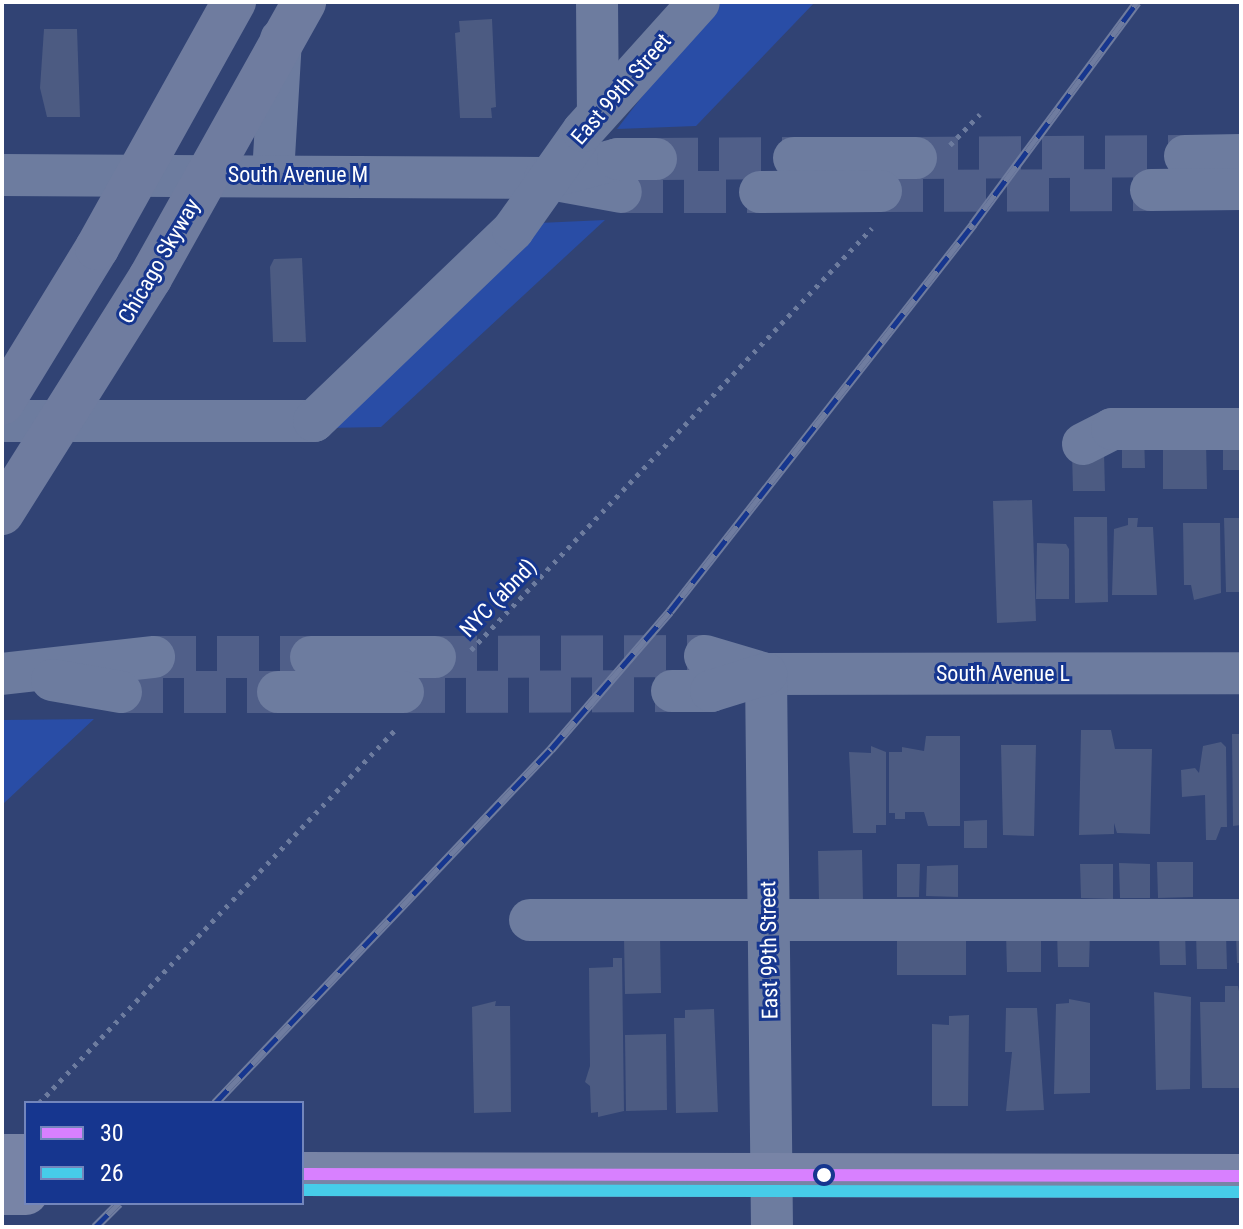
<!DOCTYPE html>
<style>
body{margin:0}
#map{position:relative;width:1243px;height:1229px;overflow:hidden;background:#314374;font-family:"Roboto Condensed",sans-serif}
div>[style]{position:absolute}
.green>*{inset:0;background:#294da6}
.building>*{inset:0;background:#4c5b82}
.minor-tunnel>*{height:42px;margin-top:-21px;transform-origin:0;background:repeating-linear-gradient(90deg,#505f89 0 42px,transparent 0 63px)}
.path>*{height:5px;margin-top:-2.5px;transform-origin:0;background:repeating-linear-gradient(90deg,#6d7c9f 0 4px,transparent 0 10px)}
.minor>*{height:42px;margin:-21px;padding:0 21px;transform-origin:21px;border-radius:21px;background:#6d7c9f}
.major>*{height:44px;margin:-22px;padding:0 22px;transform-origin:22px;border-radius:22px;background:#7884a6}
.rail>*{height:9px;margin-top:-4.5px;transform-origin:0;background:repeating-linear-gradient(90deg,#16368f 0 18px,#6f7c9f 0 36px);box-sizing:border-box;border-block:2px solid #6f7c9f}
.highway-bridge>*{height:44px;margin:-22px;padding:0 22px;transform-origin:22px;border-radius:22px;background:#6f7c9f}
.bus-1>*{height:12px;margin:-6px;padding:0 6px;transform-origin:6px;border-radius:6px;background:#d880ff}
.bus-2>*{height:12px;margin:-6px;padding:0 6px;transform-origin:6px;border-radius:6px;background:#46cce9}
.dots>*{width:22px;height:22px;translate:-50% -50%;box-sizing:border-box;border:4px solid #16368f;border-radius:50%}
span{translate:-50% -50%;white-space:nowrap;text-align:center;line-height:1.15;-webkit-text-stroke:6px #16368f;paint-order:stroke}
.street-label{font-size:22px;color:#fff}
.frame{position:absolute;inset:0;border:4px solid #fff;pointer-events:none}
.legend{position:absolute;left:24px;top:1101px;width:280px;height:104px;box-sizing:border-box;background:#16368f;border:2px solid #7386bc;margin:0;padding:10px 14px;list-style:none;font-size:24px;color:#fff}
.legend li{display:flex;align-items:center;gap:16px;height:40px}
.legend b{width:40px;border:2px solid #7386bc}
</style>
<div id="map">
<div class="green">
<div style="clip-path:polygon(715px 2px,815px 2px,696px 126px,617px 129px)"></div>
<div style="clip-path:polygon(605px 220px,381px 427px,325px 428px,539px 223px)"></div>
<div style="clip-path:polygon(94px 719px,52px 758px,2px 805px,2px 720px)"></div>
</div>
<div class="building">
<div style="clip-path:polygon(492px 19px,496px 107px,491px 108px,492px 118px,460px 118px,455px 33px,460px 32px,459px 21px)"></div>
<div style="clip-path:polygon(44px 29px,77px 29px,80px 117px,47px 117px,40px 88px)"></div>
<div style="clip-path:polygon(302px 258px,306px 342px,273px 342px,270px 267px,274px 259px)"></div>
<div style="clip-path:polygon(1122px 436px,1144px 436px,1145px 468px,1122px 468px)"></div>
<div style="clip-path:polygon(1223px 440px,1241px 440px,1241px 470px,1223px 470px)"></div>
<div style="clip-path:polygon(1163px 442px,1206px 442px,1207px 489px,1163px 489px)"></div>
<div style="clip-path:polygon(1072px 453px,1104px 453px,1105px 491px,1073px 491px)"></div>
<div style="clip-path:polygon(1032px 500px,1036px 621px,997px 623px,993px 501px)"></div>
<div style="clip-path:polygon(1074px 517px,1107px 517px,1108px 602px,1075px 603px)"></div>
<div style="clip-path:polygon(1128px 518px,1138px 518px,1137px 527px,1153px 527px,1157px 595px,1112px 595px,1114px 529px,1128px 525px)"></div>
<div style="clip-path:polygon(1224px 518px,1241px 518px,1241px 592px,1226px 592px)"></div>
<div style="clip-path:polygon(1183px 523px,1220px 523px,1221px 593px,1194px 600px,1191px 585px,1184px 585px)"></div>
<div style="clip-path:polygon(1037px 543px,1066px 544px,1069px 549px,1069px 599px,1036px 599px)"></div>
<div style="clip-path:polygon(1081px 730px,1111px 730px,1115px 749px,1152px 749px,1150px 834px,1117px 833px,1114px 823px,1114px 834px,1079px 835px)"></div>
<div style="clip-path:polygon(1232px 734px,1241px 734px,1241px 825px,1233px 826px)"></div>
<div style="clip-path:polygon(926px 736px,960px 736px,960px 826px,928px 826px,924px 812px,905px 812px,905px 819px,895px 819px,895px 813px,889px 813px,889px 752px,902px 752px,902px 747px,924px 751px)"></div>
<div style="clip-path:polygon(1221px 742px,1226px 747px,1227px 827px,1221px 827px,1216px 840px,1206px 840px,1205px 795px,1182px 797px,1181px 770px,1195px 768px,1199px 773px,1203px 746px)"></div>
<div style="clip-path:polygon(1001px 745px,1036px 745px,1034px 836px,1003px 835px)"></div>
<div style="clip-path:polygon(871px 746px,886px 752px,886px 825px,876px 825px,876px 833px,853px 833px,849px 752px,871px 753px)"></div>
<div style="clip-path:polygon(987px 820px,987px 848px,964px 848px,964px 821px)"></div>
<div style="clip-path:polygon(862px 850px,863px 901px,819px 901px,818px 851px)"></div>
<div style="clip-path:polygon(1157px 862px,1193px 862px,1193px 897px,1158px 898px)"></div>
<div style="clip-path:polygon(1119px 863px,1150px 864px,1150px 898px,1120px 898px)"></div>
<div style="clip-path:polygon(897px 864px,920px 864px,919px 897px,897px 897px)"></div>
<div style="clip-path:polygon(1080px 864px,1113px 864px,1113px 899px,1081px 898px)"></div>
<div style="clip-path:polygon(958px 865px,958px 897px,926px 896px,927px 866px)"></div>
<div style="clip-path:polygon(1185px 931px,1186px 965px,1160px 965px,1159px 932px)"></div>
<div style="clip-path:polygon(1041px 932px,1041px 972px,1007px 972px,1006px 933px)"></div>
<div style="clip-path:polygon(1057px 932px,1090px 932px,1089px 967px,1058px 967px)"></div>
<div style="clip-path:polygon(1236px 933px,1241px 933px,1241px 963px,1237px 963px)"></div>
<div style="clip-path:polygon(1196px 934px,1226px 934px,1227px 969px,1197px 969px)"></div>
<div style="clip-path:polygon(660px 936px,661px 993px,625px 994px,624px 937px)"></div>
<div style="clip-path:polygon(897px 936px,966px 936px,966px 975px,897px 975px)"></div>
<div style="clip-path:polygon(613px 958px,622px 958px,624px 1111px,598px 1117px,598px 1112px,591px 1113px,590px 1086px,585px 1082px,590px 1066px,589px 968px,613px 967px)"></div>
<div style="clip-path:polygon(1225px 986px,1238px 986px,1241px 1002px,1241px 1088px,1202px 1088px,1200px 1002px,1225px 1002px)"></div>
<div style="clip-path:polygon(1154px 992px,1191px 997px,1190px 1089px,1156px 1090px)"></div>
<div style="clip-path:polygon(1069px 999px,1090px 1003px,1090px 1093px,1054px 1094px,1056px 1004px,1069px 1003px)"></div>
<div style="clip-path:polygon(496px 1001px,495px 1006px,510px 1006px,511px 1112px,474px 1113px,472px 1007px)"></div>
<div style="clip-path:polygon(1006px 1008px,1037px 1008px,1044px 1110px,1006px 1111px,1012px 1052px,1005px 1052px)"></div>
<div style="clip-path:polygon(714px 1009px,718px 1112px,676px 1113px,674px 1018px,685px 1018px,685px 1010px)"></div>
<div style="clip-path:polygon(969px 1015px,968px 1106px,932px 1106px,932px 1024px,949px 1025px,949px 1016px)"></div>
<div style="clip-path:polygon(666px 1034px,667px 1110px,626px 1111px,625px 1035px)"></div>
</div>
<div class="minor-tunnel">
<div style="left:916px;top:158px;width:269px;rotate:-0.4deg"></div>
<div style="left:656px;top:159px;width:138px;rotate:-0.4deg"></div>
<div style="left:881px;top:191px;width:270px;rotate:-0.2deg"></div>
<div style="left:621px;top:192px;width:139px"></div>
<div style="left:154px;top:657px;width:157px"></div>
<div style="left:435px;top:657px;width:270px;rotate:-0.2deg"></div>
<div style="left:121px;top:692px;width:157px"></div>
<div style="left:403px;top:692px;width:269px;rotate:-0.2deg"></div>
</div>
<div class="path">
<div style="left:950px;top:145px;width:43px;rotate:-45.9deg"></div>
<div style="left:471px;top:650px;width:582px;rotate:-46.46deg"></div>
<div style="left:39px;top:1103px;width:516px;rotate:-46.34deg"></div>
</div>
<div class="minor">
<div style="left:597px;top:2px;width:111px;rotate:89.5deg"></div>
<div style="left:1185px;top:156px;width:56px;rotate:-1deg"></div>
<div style="left:794px;top:158px;width:122px"></div>
<div style="left:273px;top:174px;width:135px;rotate:-86.6deg"></div>
<div style="left:2px;top:175px;width:543px;rotate:0.32deg"></div>
<div style="left:545px;top:178px;width:77px;rotate:10.4deg"></div>
<div style="left:558px;top:175px;width:62px;rotate:-14.9deg"></div>
<div style="left:618px;top:159px;width:38px"></div>
<div style="left:1151px;top:190px;width:90px;rotate:-0.6deg"></div>
<div style="left:760px;top:192px;width:121px;rotate:-0.5deg"></div>
<div style="left:2px;top:421px;width:312px"></div>
<div style="left:314px;top:421px;width:276px;rotate:-43.8deg"></div>
<div style="left:513px;top:230px;width:121px;rotate:-54.7deg"></div>
<div style="left:583px;top:131px;width:173px;rotate:-48deg"></div>
<div style="left:1083px;top:444px;width:33px;rotate:-27deg"></div>
<div style="left:1112px;top:429px;width:129px"></div>
<div style="left:705px;top:656px;width:64px;rotate:16.4deg"></div>
<div style="left:766px;top:674px;width:475px;rotate:-0.1deg"></div>
<div style="left:311px;top:657px;width:124px"></div>
<div style="left:2px;top:674px;width:153px;rotate:-6.4deg"></div>
<div style="left:766px;top:674px;width:553px;rotate:89.38deg"></div>
<div style="left:52px;top:680px;width:70px;rotate:9.9deg"></div>
<div style="left:672px;top:691px;width:39px"></div>
<div style="left:711px;top:691px;width:58px;rotate:-17.2deg"></div>
<div style="left:278px;top:692px;width:125px"></div>
<div style="left:530px;top:920px;width:711px"></div>
</div>
<div class="major">
<div style="left:2px;top:1156px;width:24px"></div>
<div style="left:302px;top:1174px;width:939px;rotate:0.12deg"></div>
<div style="left:2px;top:1193px;width:24px"></div>
</div>
<div class="rail">
<div style="left:215px;top:1103px;width:488px;rotate:-46.5deg"></div>
<div style="left:551px;top:749px;width:182px;rotate:-49.2deg"></div>
<div style="left:670px;top:611px;width:492px;rotate:-51.9deg"></div>
<div style="left:973px;top:224px;width:276px;rotate:-53.5deg"></div>
<div style="left:95px;top:1227px;width:34px;rotate:-45deg"></div>
</div>
<div class="highway-bridge">
<div style="left:2px;top:403px;width:182px;rotate:-58.5deg"></div>
<div style="left:97px;top:248px;width:282px;rotate:-60.9deg"></div>
<div style="left:2px;top:513px;width:278px;rotate:-57.8deg"></div>
<div style="left:150px;top:278px;width:316px;rotate:-60.8deg"></div>
</div>
<div class="bus-1">
<div style="left:302px;top:1174px;width:939px;rotate:0.12deg"></div>
</div>
<div class="bus-2">
<div style="left:302px;top:1190px;width:939px;rotate:0.12deg"></div>
</div>
<div class="dots">
<div style="left:824px;top:1175px;background:#fff"></div>
</div>
<div class="street-label">
<span style="left:621px;top:89px;rotate:-49deg">East 99th Street</span>
<span style="left:298px;top:175px">South Avenue M</span>
<span style="left:159px;top:261px;rotate:-60deg">Chicago Skyway</span>
<span style="left:498px;top:598px;rotate:-46deg">NYC (abnd)</span>
<span style="left:1003px;top:674px">South Avenue L</span>
<span style="left:769px;top:950px;rotate:-91deg">East 99th Street</span>
</div>
<div class="frame"></div>
<ul class="legend">
<li><b style="height:10px;background:#d880ff"></b>30</li>
<li><b style="height:10px;background:#46cce9"></b>26</li>
</ul>
</div>
